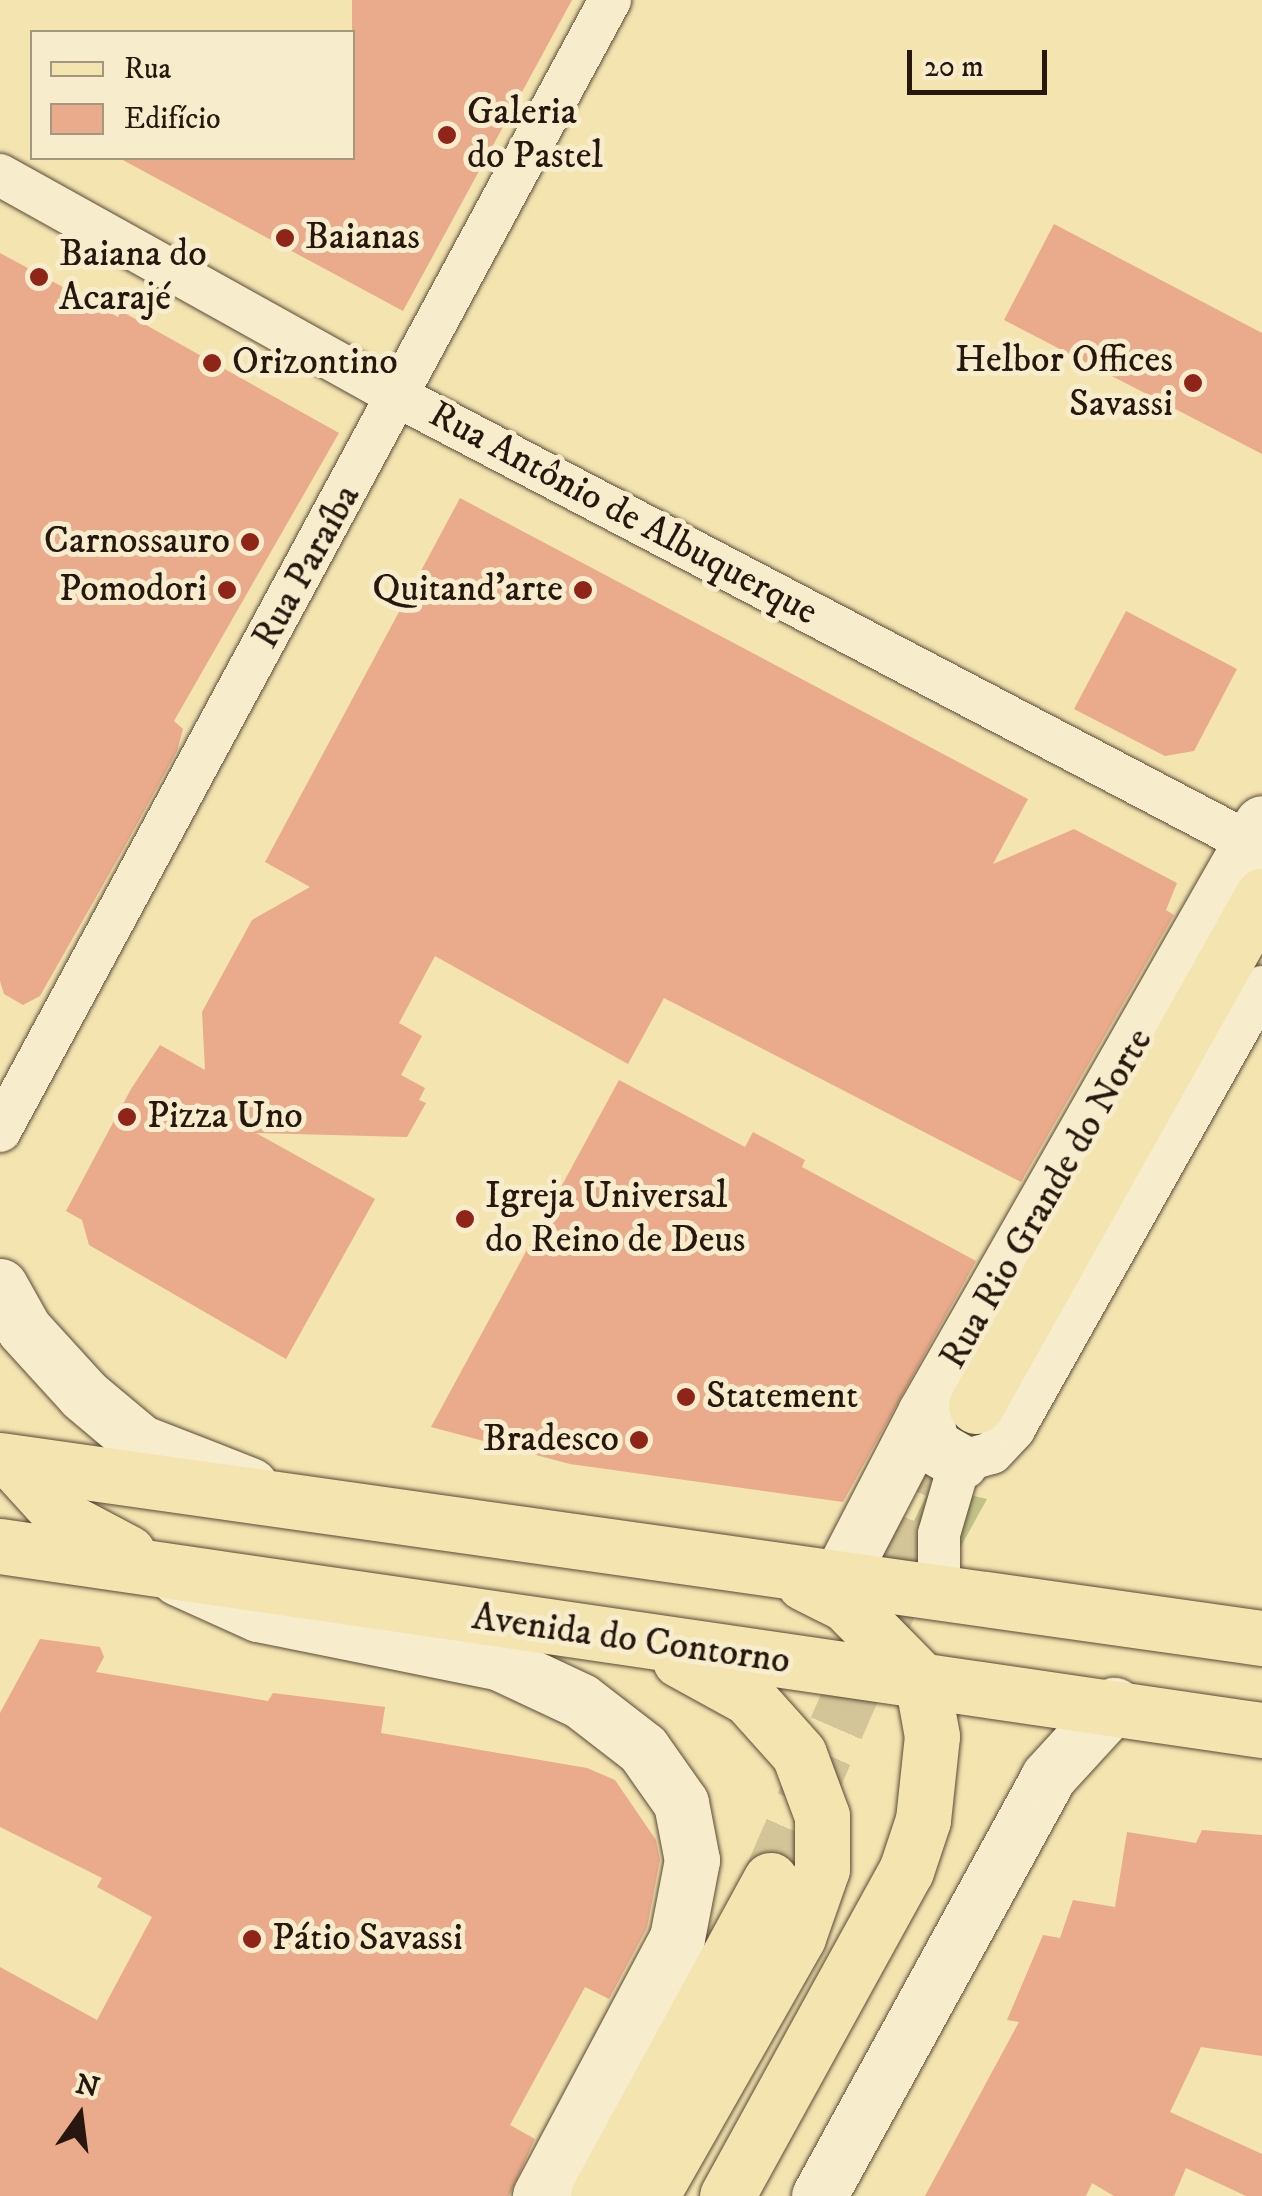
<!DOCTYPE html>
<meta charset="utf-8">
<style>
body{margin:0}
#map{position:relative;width:1262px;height:2196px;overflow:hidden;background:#f3e4b0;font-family:"IM FELL DW Pica",serif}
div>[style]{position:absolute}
.green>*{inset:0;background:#c0c287}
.building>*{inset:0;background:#e9ab8b}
.primary-tunnel>*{height:55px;margin-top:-27.5px;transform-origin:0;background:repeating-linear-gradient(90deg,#d4c598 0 55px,transparent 0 83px)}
.roads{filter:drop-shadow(0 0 2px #5a4a37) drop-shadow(0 0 2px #5a4a37)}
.minor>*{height:42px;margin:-21px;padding:0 21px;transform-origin:21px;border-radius:21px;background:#f7edcc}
.tertiary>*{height:55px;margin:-27.5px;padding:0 27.5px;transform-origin:27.5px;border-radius:27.5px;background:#f7edcc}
.secondary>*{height:55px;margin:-27.5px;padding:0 27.5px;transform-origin:27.5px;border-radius:27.5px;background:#f7edcc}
.primary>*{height:55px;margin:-27.5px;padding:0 27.5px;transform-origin:27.5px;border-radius:27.5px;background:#f3e4b0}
.dots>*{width:28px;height:28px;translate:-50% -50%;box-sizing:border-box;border:5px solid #f7edcc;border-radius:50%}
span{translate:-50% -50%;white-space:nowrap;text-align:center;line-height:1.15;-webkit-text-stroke:10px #f7edcc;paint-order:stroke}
.poi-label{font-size:38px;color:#27170f}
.left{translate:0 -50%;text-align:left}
.right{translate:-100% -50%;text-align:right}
.street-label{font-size:38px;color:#27170f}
.legend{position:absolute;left:30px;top:30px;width:325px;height:130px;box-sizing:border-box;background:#f7edcc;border:2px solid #a49780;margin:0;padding:12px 18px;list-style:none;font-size:30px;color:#27170f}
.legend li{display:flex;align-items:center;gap:20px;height:50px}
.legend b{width:50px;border:2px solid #a49780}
.north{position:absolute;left:30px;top:2066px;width:100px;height:100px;-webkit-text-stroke:8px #f7edcc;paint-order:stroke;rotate:14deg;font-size:28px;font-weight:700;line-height:40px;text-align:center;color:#27170f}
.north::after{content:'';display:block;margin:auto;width:35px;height:45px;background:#27170f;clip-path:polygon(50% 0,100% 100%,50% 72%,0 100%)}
.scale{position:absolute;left:907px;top:50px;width:140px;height:45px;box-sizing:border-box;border:5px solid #27170f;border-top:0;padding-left:12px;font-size:30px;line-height:35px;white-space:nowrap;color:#27170f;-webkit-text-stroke:8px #f7edcc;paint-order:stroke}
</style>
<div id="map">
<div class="green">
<div style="clip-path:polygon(936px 1476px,945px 1489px,987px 1499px,960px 1548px,905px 1539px)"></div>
</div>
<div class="building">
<div style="clip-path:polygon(352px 0,572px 0,403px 311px,119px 158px,352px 158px)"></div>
<div style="clip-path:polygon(1054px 224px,1262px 333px,1262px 454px,1004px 320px)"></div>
<div style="clip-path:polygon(0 253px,118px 317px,121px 311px,339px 433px,174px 721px,183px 729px,177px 751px,125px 846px,40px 996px,23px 1005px,4px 994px,0 981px)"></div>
<div style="clip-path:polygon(460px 498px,1028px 799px,993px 864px,1074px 829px,1177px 883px,1166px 910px,1174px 915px,1021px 1182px,664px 998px,628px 1064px,435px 956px,399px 1023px,422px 1036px,401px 1075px,425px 1088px,419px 1100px,426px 1103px,407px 1137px,256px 1133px,375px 1199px,286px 1359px,89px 1245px,82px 1220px,66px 1211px,131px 1089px,160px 1045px,205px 1070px,202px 1012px,252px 920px,310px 887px,265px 862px)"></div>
<div style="clip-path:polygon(1126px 611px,1237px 669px,1194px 751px,1165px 756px,1074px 709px)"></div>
<div style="clip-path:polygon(619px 1080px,745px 1147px,753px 1132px,805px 1160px,802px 1167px,976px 1261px,843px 1502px,570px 1464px,431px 1427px)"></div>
<div style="clip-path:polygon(40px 1639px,100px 1647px,104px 1657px,96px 1672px,268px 1701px,273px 1693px,385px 1707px,381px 1733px,587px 1768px,615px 1780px,656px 1840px,660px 1860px,647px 1928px,609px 1999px,585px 1987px,510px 2125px,535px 2139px,509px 2196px,0 2196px,0 1967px,97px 2020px,152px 1917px,97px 1887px,102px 1878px,0 1827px,0 1713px)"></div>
<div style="clip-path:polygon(1202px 1830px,1262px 1835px,1262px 2056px,1201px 2047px,1170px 2112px,1262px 2154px,1262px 2196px,1246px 2196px,1186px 2168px,1174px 2196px,1114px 2196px,1092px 2183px,1086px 2196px,925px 2196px,1019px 2022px,1007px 2020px,1043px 1935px,1060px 1938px,1073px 1900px,1115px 1907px,1127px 1832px,1196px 1843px)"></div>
</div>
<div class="primary-tunnel">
<div style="left:770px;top:1880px;width:445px;rotate:-66.5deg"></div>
</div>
<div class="roads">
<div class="minor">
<div style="left:0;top:175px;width:457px;rotate:29.1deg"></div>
<div style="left:399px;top:397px;width:961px;rotate:27.66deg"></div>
<div style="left:0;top:1131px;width:1285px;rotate:-61.66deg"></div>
<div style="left:939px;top:1595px;width:61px;rotate:-90deg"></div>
<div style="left:939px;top:1534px;width:75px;rotate:-73.7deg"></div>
<div style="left:960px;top:1462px;width:33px;rotate:-16deg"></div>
<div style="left:992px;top:1453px;width:33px;rotate:-47deg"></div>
<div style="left:1014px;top:1429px;width:507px;rotate:-60.7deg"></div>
</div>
<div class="tertiary">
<div style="left:925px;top:1413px;width:33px;rotate:79deg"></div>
<div style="left:931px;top:1445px;width:34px;rotate:30deg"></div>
<div style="left:178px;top:1578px;width:88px;rotate:24.2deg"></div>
<div style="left:258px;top:1614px;width:247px;rotate:11.4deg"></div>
<div style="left:500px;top:1663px;width:89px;rotate:25.1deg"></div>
<div style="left:581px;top:1701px;width:78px;rotate:37.7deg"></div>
<div style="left:643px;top:1749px;width:66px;rotate:54.9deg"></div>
<div style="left:681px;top:1803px;width:58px;rotate:79.1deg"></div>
<div style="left:692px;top:1860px;width:79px;rotate:100.9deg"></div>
<div style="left:677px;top:1938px;width:292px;rotate:118deg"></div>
<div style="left:839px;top:1579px;width:187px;rotate:-62.6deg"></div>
<div style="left:925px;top:1413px;width:679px;rotate:-60.27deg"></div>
<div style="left:819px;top:2196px;width:477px;rotate:-61.3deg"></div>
<div style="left:1048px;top:1777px;width:98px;rotate:-47.5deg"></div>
</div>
<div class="secondary">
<div style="left:0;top:1286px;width:49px;rotate:60.8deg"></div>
<div style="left:24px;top:1329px;width:89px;rotate:47.7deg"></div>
<div style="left:84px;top:1395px;width:73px;rotate:40deg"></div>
<div style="left:140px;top:1442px;width:118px;rotate:21.4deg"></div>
</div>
<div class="primary">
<div style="left:976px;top:1406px;width:585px;rotate:-60.72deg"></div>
<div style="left:0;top:1460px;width:1274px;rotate:8.03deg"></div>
<div style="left:14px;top:1463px;width:77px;rotate:47.6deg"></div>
<div style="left:66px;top:1520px;width:70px;rotate:28deg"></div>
<div style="left:0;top:1546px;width:1275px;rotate:8.3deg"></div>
<div style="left:598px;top:2196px;width:360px;rotate:-61.4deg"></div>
<div style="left:651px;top:2196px;width:298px;rotate:-60.4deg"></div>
<div style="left:798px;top:1937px;width:72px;rotate:-70.6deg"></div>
<div style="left:822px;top:1869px;width:53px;rotate:-90deg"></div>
<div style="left:822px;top:1816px;width:66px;rotate:-110.4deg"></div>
<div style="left:799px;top:1754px;width:75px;rotate:-131.8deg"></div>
<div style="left:749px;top:1698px;width:79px;rotate:-151.2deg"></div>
<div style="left:727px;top:2196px;width:371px;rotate:-61.2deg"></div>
<div style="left:906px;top:1871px;width:54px;rotate:-71.6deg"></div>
<div style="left:923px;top:1820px;width:84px;rotate:-83.9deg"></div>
<div style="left:932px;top:1736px;width:56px;rotate:-100.3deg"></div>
<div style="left:922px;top:1681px;width:108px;rotate:-134.6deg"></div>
<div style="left:846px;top:1604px;width:47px;rotate:-153.4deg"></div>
</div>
</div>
<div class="dots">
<div style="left:447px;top:135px;background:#8f2418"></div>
<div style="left:285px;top:238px;background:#8f2418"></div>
<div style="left:39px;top:277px;background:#8f2418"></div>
<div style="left:212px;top:363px;background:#8f2418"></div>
<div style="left:1193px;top:383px;background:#8f2418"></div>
<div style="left:250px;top:542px;background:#8f2418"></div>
<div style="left:227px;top:590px;background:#8f2418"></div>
<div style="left:583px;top:590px;background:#8f2418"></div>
<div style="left:127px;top:1117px;background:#8f2418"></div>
<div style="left:465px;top:1219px;background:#8f2418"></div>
<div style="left:686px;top:1397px;background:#8f2418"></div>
<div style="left:639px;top:1440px;background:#8f2418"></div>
<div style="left:252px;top:1939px;background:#8f2418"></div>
</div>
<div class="poi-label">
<span class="left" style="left:467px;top:135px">Galeria<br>do Pastel</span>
<span class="left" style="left:305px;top:238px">Baianas</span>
<span class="left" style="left:59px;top:277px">Baiana do<br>Acarajé</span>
<span class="right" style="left:1173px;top:383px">Helbor Offices<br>Savassi</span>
<span class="left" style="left:232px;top:363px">Orizontino</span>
<span class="right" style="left:230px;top:542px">Carnossauro</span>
<span class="right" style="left:207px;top:590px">Pomodori</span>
<span class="right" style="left:563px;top:590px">Quitand'arte</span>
<span class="left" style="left:147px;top:1117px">Pizza Uno</span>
<span class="left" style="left:485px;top:1219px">Igreja Universal<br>do Reino de Deus</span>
<span class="left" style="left:706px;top:1397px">Statement</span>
<span class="right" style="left:619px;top:1440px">Bradesco</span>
<span class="left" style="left:272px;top:1939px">Pátio Savassi</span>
</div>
<div class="street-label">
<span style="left:623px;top:514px;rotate:28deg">Rua Antônio de Albuquerque</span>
<span style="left:307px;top:567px;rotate:-61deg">Rua Paraíba</span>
<span style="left:1047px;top:1199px;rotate:-60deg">Rua Rio Grande do Norte</span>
<span style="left:631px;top:1640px;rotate:8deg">Avenida do Contorno</span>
</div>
<ul class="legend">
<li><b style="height:12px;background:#f3e4b0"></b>Rua</li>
<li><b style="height:28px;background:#e9ab8b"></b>Edifício</li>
</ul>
<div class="north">N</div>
<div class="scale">20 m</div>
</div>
